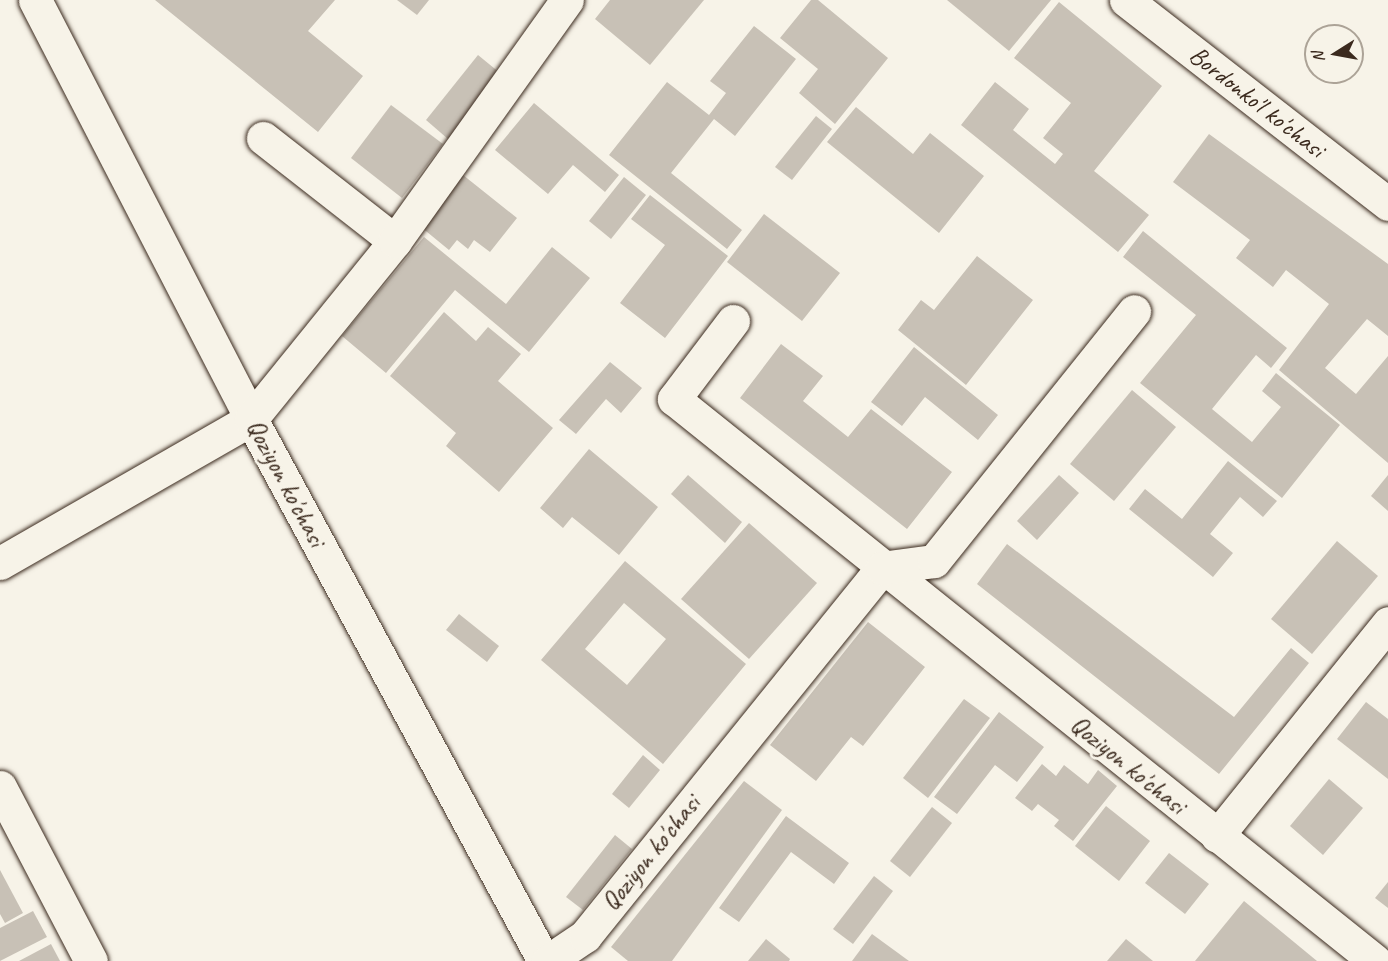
<!DOCTYPE html>
<style>
body{margin:0}
#map{position:relative;width:1388px;height:961px;overflow:hidden;background:#f7f3e8;font-family:Caveat,sans-serif}
div>[style]{position:absolute}
.building>*{inset:0;background:#c8c1b6}
.roads{filter:drop-shadow(0 0 2px #3b2a1e) drop-shadow(0 0 2px #3b2a1e)}
.street>*{height:33px;margin:-16.5px;padding:0 16.5px;transform-origin:16.5px;border-radius:16.5px;background:#f7f3e8}
span{translate:-50% -50%;white-space:nowrap;text-align:center;line-height:1.15;-webkit-text-stroke:6px #f7f3e8;paint-order:stroke}
.street-label{font-size:26px;color:#3b2a1e}
.north{position:absolute;left:1304px;top:24px;width:60px;height:60px;box-sizing:border-box;background:#f7f3e8;border:2px solid #aca397;border-radius:50%;rotate:259deg;font-size:16px;font-weight:700;line-height:24px;text-align:center;color:#3b2a1e}
.north::after{content:'';display:block;margin:auto;width:21px;height:27px;background:#3b2a1e;clip-path:polygon(50% 0,100% 100%,50% 72%,0 100%)}
</style>
<div id="map">
<div class="building">
<div style="clip-path:polygon(155px 0,335px 0,308px 31px,363px 76px,318px 132px)"></div>
<div style="clip-path:polygon(397px 0,429px 0,417px 15px)"></div>
<div style="clip-path:polygon(610px 0,704px 0,650px 65px,595px 19px)"></div>
<div style="clip-path:polygon(811px 0,818px 0,888px 58px,835px 124px,799px 93px,818px 69px,780px 38px)"></div>
<div style="clip-path:polygon(947px 0,1051px 0,1009px 51px)"></div>
<div style="clip-path:polygon(1059px 2px,1162px 86px,1094px 171px,1149px 215px,1118px 252px,961px 125px,995px 82px,1029px 109px,1013px 130px,1055px 164px,1063px 154px,1043px 138px,1071px 103px,1014px 58px)"></div>
<div style="clip-path:polygon(754px 26px,796px 59px,735px 136px,714px 119px,671px 173px,742px 230px,727px 249px,609px 155px,667px 82px,709px 115px,726px 93px,710px 81px)"></div>
<div style="clip-path:polygon(478px 55px,500px 73px,448px 139px,426px 120px)"></div>
<div style="clip-path:polygon(534px 103px,619px 175px,605px 192px,573px 165px,548px 194px,495px 150px)"></div>
<div style="clip-path:polygon(391px 105px,443px 144px,402px 198px,351px 158px)"></div>
<div style="clip-path:polygon(856px 107px,913px 154px,930px 133px,984px 176px,939px 233px,827px 142px)"></div>
<div style="clip-path:polygon(816px 116px,832px 129px,792px 180px,775px 167px)"></div>
<div style="clip-path:polygon(1209px 134px,1388px 264px,1388px 336px,1367px 319px,1325px 368px,1356px 394px,1388px 356px,1388px 463px,1279px 370px,1329px 304px,1286px 270px,1273px 287px,1236px 258px,1250px 240px,1173px 182px)"></div>
<div style="clip-path:polygon(463px 175px,517px 218px,490px 252px,474px 240px,468px 249px,457px 240px,449px 250px,421px 227px)"></div>
<div style="clip-path:polygon(624px 177px,646px 195px,611px 239px,589px 221px)"></div>
<div style="clip-path:polygon(650px 195px,728px 256px,665px 338px,620px 303px,665px 245px,631px 219px)"></div>
<div style="clip-path:polygon(764px 214px,840px 273px,802px 321px,727px 262px)"></div>
<div style="clip-path:polygon(1143px 231px,1287px 348px,1271px 368px,1256px 355px,1212px 409px,1252px 442px,1281px 407px,1262px 391px,1276px 373px,1340px 425px,1282px 498px,1140px 383px,1196px 315px,1123px 257px)"></div>
<div style="clip-path:polygon(424px 237px,506px 304px,552px 247px,590px 278px,529px 352px,455px 290px,386px 373px,342px 336px)"></div>
<div style="clip-path:polygon(977px 256px,1033px 300px,966px 385px,898px 330px,921px 300px,934px 310px)"></div>
<div style="clip-path:polygon(444px 312px,476px 341px,488px 327px,521px 354px,498px 381px,553px 428px,499px 492px,446px 446px,456px 433px,390px 376px)"></div>
<div style="clip-path:polygon(781px 344px,823px 376px,803px 401px,848px 437px,871px 409px,952px 472px,907px 529px,740px 398px)"></div>
<div style="clip-path:polygon(914px 347px,998px 415px,978px 440px,925px 397px,902px 426px,871px 402px)"></div>
<div style="clip-path:polygon(610px 362px,642px 388px,621px 413px,606px 399px,576px 434px,559px 420px)"></div>
<div style="clip-path:polygon(1132px 390px,1176px 427px,1114px 501px,1070px 464px)"></div>
<div style="clip-path:polygon(589px 449px,658px 507px,619px 555px,572px 517px,563px 528px,540px 508px)"></div>
<div style="clip-path:polygon(1228px 461px,1277px 501px,1263px 517px,1240px 497px,1210px 534px,1233px 553px,1213px 577px,1129px 509px,1145px 489px,1182px 519px)"></div>
<div style="clip-path:polygon(688px 475px,742px 522px,725px 543px,671px 494px)"></div>
<div style="clip-path:polygon(1059px 475px,1079px 493px,1037px 540px,1017px 521px)"></div>
<div style="clip-path:polygon(1388px 475px,1388px 511px,1371px 496px)"></div>
<div style="clip-path:polygon(749px 523px,817px 583px,749px 659px,681px 599px)"></div>
<div style="clip-path:polygon(1337px 541px,1378px 576px,1312px 654px,1271px 619px)"></div>
<div style="clip-path:polygon(1007px 544px,1234px 717px,1291px 648px,1309px 663px,1219px 774px,977px 584px)"></div>
<div style="clip-path:polygon(evenodd,625px 561px,746px 664px,663px 764px,541px 660px,625px 561px,624px 603px,666px 639px,627px 685px,585px 649px,624px 603px)"></div>
<div style="clip-path:polygon(459px 614px,499px 646px,487px 662px,446px 630px)"></div>
<div style="clip-path:polygon(868px 622px,925px 667px,863px 746px,851px 737px,816px 781px,770px 745px)"></div>
<div style="clip-path:polygon(964px 699px,990px 718px,928px 798px,903px 778px)"></div>
<div style="clip-path:polygon(1366px 702px,1388px 719px,1388px 779px,1337px 739px)"></div>
<div style="clip-path:polygon(999px 712px,1044px 747px,1017px 782px,995px 765px,957px 814px,934px 797px)"></div>
<div style="clip-path:polygon(643px 755px,660px 770px,629px 808px,612px 794px)"></div>
<div style="clip-path:polygon(1042px 764px,1056px 776px,1064px 765px,1088px 784px,1098px 770px,1117px 786px,1073px 841px,1054px 826px,1059px 820px,1038px 804px,1032px 811px,1015px 798px)"></div>
<div style="clip-path:polygon(1329px 779px,1363px 808px,1323px 855px,1290px 826px)"></div>
<div style="clip-path:polygon(744px 781px,782px 810px,672px 961px,628px 961px,611px 947px)"></div>
<div style="clip-path:polygon(1106px 806px,1150px 841px,1119px 881px,1075px 846px)"></div>
<div style="clip-path:polygon(932px 807px,952px 823px,910px 877px,890px 861px)"></div>
<div style="clip-path:polygon(786px 816px,849px 863px,834px 884px,791px 852px,739px 922px,719px 908px)"></div>
<div style="clip-path:polygon(615px 835px,632px 849px,583px 910px,566px 897px)"></div>
<div style="clip-path:polygon(1169px 853px,1209px 884px,1185px 914px,1145px 883px)"></div>
<div style="clip-path:polygon(0 870px,23px 913px,5px 923px,0 914px)"></div>
<div style="clip-path:polygon(874px 876px,893px 891px,853px 944px,833px 929px)"></div>
<div style="clip-path:polygon(1388px 882px,1388px 908px,1375px 898px)"></div>
<div style="clip-path:polygon(1244px 901px,1317px 961px,1195px 961px)"></div>
<div style="clip-path:polygon(33px 911px,47px 937px,0 961px,0 928px)"></div>
<div style="clip-path:polygon(872px 934px,909px 961px,852px 961px)"></div>
<div style="clip-path:polygon(766px 939px,790px 959px,789px 961px,748px 961px)"></div>
<div style="clip-path:polygon(1126px 939px,1153px 961px,1107px 961px)"></div>
<div style="clip-path:polygon(51px 944px,60px 961px,19px 961px)"></div>
</div>
<div class="roads">
<div class="street">
<div style="left:35px;top:0;width:471px;rotate:62.7deg"></div>
<div style="left:251px;top:419px;width:616px;rotate:61.6deg"></div>
<div style="left:1126px;top:0;width:332px;rotate:37.9deg"></div>
<div style="left:263px;top:138px;width:167px;rotate:38deg"></div>
<div style="left:733px;top:321px;width:98px;rotate:127.1deg"></div>
<div style="left:674px;top:399px;width:898px;rotate:38.72deg"></div>
<div style="left:0;top:563px;width:289px;rotate:-29.8deg"></div>
<div style="left:251px;top:419px;width:229px;rotate:-51deg"></div>
<div style="left:395px;top:241px;width:296px;rotate:-54.5deg"></div>
<div style="left:0;top:787px;width:196px;rotate:62.4deg"></div>
<div style="left:1217px;top:836px;width:273px;rotate:-51.2deg"></div>
<div style="left:548px;top:961px;width:45px;rotate:-34deg"></div>
<div style="left:585px;top:936px;width:473px;rotate:-51.1deg"></div>
<div style="left:882px;top:568px;width:52px;rotate:-7.7deg"></div>
<div style="left:934px;top:561px;width:320px;rotate:-51.3deg"></div>
</div>
</div>
<div class="street-label">
<span style="left:1257px;top:102px;rotate:38deg">Bordonko'l ko'chasi</span>
<span style="left:286px;top:483px;rotate:62deg">Qoziyon ko'chasi</span>
<span style="left:1128px;top:765px;rotate:39deg">Qoziyon ko'chasi</span>
<span style="left:651px;top:853px;rotate:-51deg">Qoziyon ko'chasi</span>
</div>
<div class="north">N</div>
</div>
